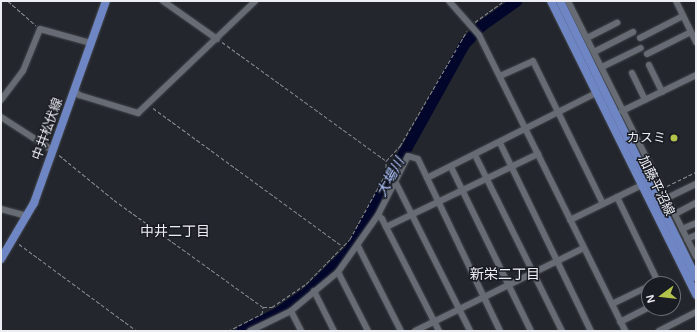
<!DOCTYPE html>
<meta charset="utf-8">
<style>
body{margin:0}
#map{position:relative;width:697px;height:332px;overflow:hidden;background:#23262d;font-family:Arial,"Noto Sans JP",sans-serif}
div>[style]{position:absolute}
.river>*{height:11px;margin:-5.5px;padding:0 5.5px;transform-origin:5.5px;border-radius:5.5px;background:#02062a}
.path>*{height:1px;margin-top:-0.5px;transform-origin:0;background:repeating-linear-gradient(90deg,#888b91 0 4px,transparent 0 6px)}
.roads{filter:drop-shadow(0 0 1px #42454a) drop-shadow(0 0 1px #42454a)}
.minor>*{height:6px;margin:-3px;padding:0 3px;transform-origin:3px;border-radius:3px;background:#676b74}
.major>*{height:8px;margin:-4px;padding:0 4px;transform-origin:4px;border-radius:4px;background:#6f86c4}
.dots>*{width:11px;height:11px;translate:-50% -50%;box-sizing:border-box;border:2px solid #191c23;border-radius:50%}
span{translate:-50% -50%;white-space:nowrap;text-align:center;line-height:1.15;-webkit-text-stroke:3px #191c23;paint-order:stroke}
.street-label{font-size:13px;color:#eceef3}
.poi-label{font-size:13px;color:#eceef3}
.right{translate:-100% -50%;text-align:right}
.water-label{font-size:14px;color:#b0c6fe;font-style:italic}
.neighbourhood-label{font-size:14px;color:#eceef3}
.frame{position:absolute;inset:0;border:2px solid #eceef3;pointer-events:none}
.north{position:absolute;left:641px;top:276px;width:40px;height:40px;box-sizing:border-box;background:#191c23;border:1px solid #6d7076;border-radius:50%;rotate:255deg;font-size:11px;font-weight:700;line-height:16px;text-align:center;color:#eceef3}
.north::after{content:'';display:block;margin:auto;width:14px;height:18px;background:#b3c24b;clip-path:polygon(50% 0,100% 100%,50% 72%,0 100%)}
</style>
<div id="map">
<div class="river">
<div style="left:241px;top:331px;width:42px;rotate:-27.2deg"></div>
<div style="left:278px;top:312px;width:35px;rotate:-35deg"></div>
<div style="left:307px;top:292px;width:61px;rotate:-45deg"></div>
<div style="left:350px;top:249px;width:235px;rotate:-60.9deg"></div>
<div style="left:464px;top:44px;width:26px;rotate:-47deg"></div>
<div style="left:482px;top:25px;width:42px;rotate:-35.2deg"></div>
</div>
<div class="path">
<div style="left:8px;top:1px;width:37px;rotate:41deg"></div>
<div style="left:475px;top:22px;width:36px;rotate:-36deg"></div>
<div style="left:222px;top:42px;width:201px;rotate:35.9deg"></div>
<div style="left:153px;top:108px;width:234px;rotate:36.1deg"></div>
<div style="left:59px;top:155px;width:71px;rotate:39.3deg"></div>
<div style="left:114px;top:200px;width:183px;rotate:35.7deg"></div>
<div style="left:667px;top:186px;width:32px;rotate:-26deg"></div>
<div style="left:19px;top:244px;width:147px;rotate:36.4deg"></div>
<div style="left:228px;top:331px;width:38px;rotate:-27deg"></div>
<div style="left:262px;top:314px;width:7px;rotate:-82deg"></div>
<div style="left:263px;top:307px;width:9px"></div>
<div style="left:272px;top:307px;width:41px;rotate:-34.1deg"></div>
<div style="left:306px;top:284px;width:63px;rotate:-45.6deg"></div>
<div style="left:350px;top:239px;width:75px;rotate:-61.4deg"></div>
<div style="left:386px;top:173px;width:12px;rotate:-90deg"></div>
<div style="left:386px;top:161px;width:21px;rotate:-47deg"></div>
<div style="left:400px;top:146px;width:133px;rotate:-59.8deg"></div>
</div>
<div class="roads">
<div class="minor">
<div style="left:163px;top:1px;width:66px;rotate:35.1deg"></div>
<div style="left:449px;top:1px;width:45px;rotate:48.6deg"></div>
<div style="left:479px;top:35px;width:330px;rotate:63.7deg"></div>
<div style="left:568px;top:1px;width:286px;rotate:63.4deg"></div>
<div style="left:676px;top:1px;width:46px;rotate:64deg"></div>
<div style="left:587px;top:38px;width:34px;rotate:-27deg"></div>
<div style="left:640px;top:38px;width:48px;rotate:-27.1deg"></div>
<div style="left:594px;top:52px;width:44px;rotate:-27.1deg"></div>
<div style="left:647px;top:54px;width:49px;rotate:-26.6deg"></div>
<div style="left:649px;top:65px;width:30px;rotate:64deg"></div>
<div style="left:602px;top:67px;width:43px;rotate:-26deg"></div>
<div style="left:632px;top:73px;width:30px;rotate:64deg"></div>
<div style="left:500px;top:76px;width:36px;rotate:-24deg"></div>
<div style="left:533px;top:61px;width:159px;rotate:63.9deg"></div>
<div style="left:75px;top:91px;width:6px;rotate:45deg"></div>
<div style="left:79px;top:95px;width:62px;rotate:17deg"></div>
<div style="left:138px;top:113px;width:162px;rotate:-43.7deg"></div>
<div style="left:1px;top:100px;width:36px;rotate:-53deg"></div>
<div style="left:23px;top:71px;width:45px;rotate:-68deg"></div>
<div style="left:40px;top:29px;width:53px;rotate:15.4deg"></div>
<div style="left:622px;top:111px;width:82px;rotate:-25.9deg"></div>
<div style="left:1px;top:117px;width:61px;rotate:32.9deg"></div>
<div style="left:500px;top:143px;width:209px;rotate:64.2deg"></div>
<div style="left:475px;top:155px;width:196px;rotate:63.7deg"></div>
<div style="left:451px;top:167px;width:182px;rotate:64deg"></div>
<div style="left:427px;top:178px;width:189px;rotate:-26.7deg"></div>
<div style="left:395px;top:181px;width:168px;rotate:63.4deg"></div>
<div style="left:617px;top:197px;width:97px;rotate:64.2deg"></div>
<div style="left:667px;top:198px;width:32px;rotate:-26deg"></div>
<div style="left:1px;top:209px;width:27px;rotate:15deg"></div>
<div style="left:675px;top:214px;width:24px;rotate:-28deg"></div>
<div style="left:378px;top:215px;width:6px;rotate:45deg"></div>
<div style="left:382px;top:219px;width:126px;rotate:63deg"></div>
<div style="left:570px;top:220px;width:80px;rotate:-25.9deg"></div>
<div style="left:386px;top:227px;width:169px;rotate:-25.7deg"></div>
<div style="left:682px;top:229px;width:15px;rotate:-23deg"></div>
<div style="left:687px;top:239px;width:10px;rotate:-24deg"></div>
<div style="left:358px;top:246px;width:95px;rotate:63.2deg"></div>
<div style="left:338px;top:272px;width:66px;rotate:63deg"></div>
<div style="left:314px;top:291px;width:45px;rotate:63.4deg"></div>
<div style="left:612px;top:304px;width:41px;rotate:-25.9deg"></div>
<div style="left:291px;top:311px;width:22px;rotate:63deg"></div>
<div style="left:620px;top:322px;width:33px;rotate:-27deg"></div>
<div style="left:250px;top:331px;width:46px;rotate:-26deg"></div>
<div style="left:291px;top:311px;width:61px;rotate:-39.7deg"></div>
<div style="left:338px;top:272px;width:70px;rotate:-54.9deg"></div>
<div style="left:378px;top:215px;width:66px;rotate:-63deg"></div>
<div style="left:408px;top:156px;width:10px;rotate:17deg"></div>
<div style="left:418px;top:159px;width:191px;rotate:64.5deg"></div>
<div style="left:415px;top:331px;width:188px;rotate:-26.2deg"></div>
<div style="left:659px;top:331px;width:42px;rotate:-27.2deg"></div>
</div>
<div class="major">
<div style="left:551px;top:1px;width:328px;rotate:63.7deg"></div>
<div style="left:560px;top:1px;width:308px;rotate:63.8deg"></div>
<div style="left:1px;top:259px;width:65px;rotate:-59.5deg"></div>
<div style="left:34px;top:203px;width:214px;rotate:-70.4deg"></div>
</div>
</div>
<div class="dots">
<div style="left:674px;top:138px;background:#b3c24b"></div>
</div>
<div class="street-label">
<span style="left:48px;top:129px;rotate:-70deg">中井松伏線</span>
<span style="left:656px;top:186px;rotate:64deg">加藤平沼線</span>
</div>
<div class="poi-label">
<span class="right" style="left:666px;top:138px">カスミ</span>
</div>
<div class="water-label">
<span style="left:390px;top:177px;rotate:-61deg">大場川</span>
</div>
<div class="neighbourhood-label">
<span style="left:175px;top:231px">中井二丁目</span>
<span style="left:505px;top:274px">新栄二丁目</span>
</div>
<div class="frame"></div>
<div class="north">N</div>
</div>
